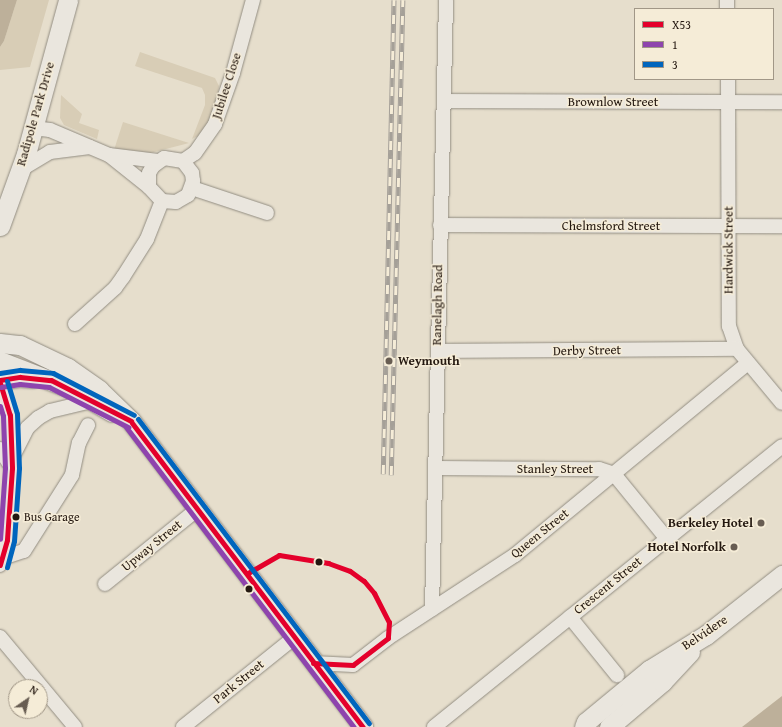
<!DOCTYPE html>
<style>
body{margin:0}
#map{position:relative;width:782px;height:727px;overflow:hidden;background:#e6decc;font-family:"Gentium Book Plus",serif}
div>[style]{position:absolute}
.green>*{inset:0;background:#d8cdb6}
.water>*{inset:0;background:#bdb09a}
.roads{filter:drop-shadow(0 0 1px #928d82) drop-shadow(0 0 1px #928d82)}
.street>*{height:14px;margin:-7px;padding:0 7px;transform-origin:7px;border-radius:7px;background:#eae6de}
.secondary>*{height:19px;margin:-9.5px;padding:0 9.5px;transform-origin:9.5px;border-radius:9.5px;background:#eae6de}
.rail>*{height:4.5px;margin-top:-2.25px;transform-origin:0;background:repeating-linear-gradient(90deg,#f5ecd7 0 9px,#a5a098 0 18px);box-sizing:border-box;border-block:1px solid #a5a098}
.bus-1>*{height:5px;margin:-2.5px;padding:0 2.5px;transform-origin:2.5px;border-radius:2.5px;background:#e4002b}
.bus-2>*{height:5px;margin:-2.5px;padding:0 2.5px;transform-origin:2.5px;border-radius:2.5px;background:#8e44ad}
.bus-3>*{height:5px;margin:-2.5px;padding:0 2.5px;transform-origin:2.5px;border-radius:2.5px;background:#0065bd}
.dots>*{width:11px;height:11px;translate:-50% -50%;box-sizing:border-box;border:2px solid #f5ecd7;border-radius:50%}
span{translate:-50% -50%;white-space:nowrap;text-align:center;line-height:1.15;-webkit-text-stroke:3px #f5ecd7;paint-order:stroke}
.bus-label{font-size:12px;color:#241810}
.left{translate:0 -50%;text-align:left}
.street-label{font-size:13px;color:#241810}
.poi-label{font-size:13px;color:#241810;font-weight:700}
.right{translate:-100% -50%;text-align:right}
.legend{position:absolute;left:634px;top:8px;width:140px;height:72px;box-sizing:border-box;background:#f5ecd7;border:1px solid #a19787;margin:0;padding:5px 7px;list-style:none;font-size:12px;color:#241810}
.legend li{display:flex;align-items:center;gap:8px;height:20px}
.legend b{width:20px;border:1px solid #a19787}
.north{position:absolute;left:8px;top:679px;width:40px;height:40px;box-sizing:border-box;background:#f5ecd7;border:1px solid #a19787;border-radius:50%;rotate:34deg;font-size:11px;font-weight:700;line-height:16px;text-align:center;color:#241810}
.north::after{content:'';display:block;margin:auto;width:14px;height:18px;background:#685d52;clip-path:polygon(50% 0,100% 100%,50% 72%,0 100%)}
</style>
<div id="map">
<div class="green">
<div style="clip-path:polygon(17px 0,49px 0,30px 67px,0 70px,0 47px,4px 41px)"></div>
<div style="clip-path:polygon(140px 52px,215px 78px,219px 86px,218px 96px,207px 126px,198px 136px,192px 139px,205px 105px,205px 95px,202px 88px,135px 66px)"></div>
<div style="clip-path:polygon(61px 95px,82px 114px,79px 123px,99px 130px,97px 139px,64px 125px,60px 118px)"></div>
<div style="clip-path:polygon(123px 122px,189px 143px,139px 156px,114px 150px)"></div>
</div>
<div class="water">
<div style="clip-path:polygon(0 0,17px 0,4px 41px,0 47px)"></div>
<div style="clip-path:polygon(782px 696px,782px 727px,742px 727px)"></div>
</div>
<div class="roads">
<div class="street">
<div style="left:727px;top:0;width:9px;rotate:90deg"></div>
<div style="left:728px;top:79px;width:247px;rotate:89.8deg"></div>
<div style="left:729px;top:326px;width:24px;rotate:71deg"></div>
<div style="left:737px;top:349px;width:70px;rotate:50.2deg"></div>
<div style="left:444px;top:101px;width:338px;rotate:0.2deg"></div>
<div style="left:33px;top:128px;width:17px;rotate:7deg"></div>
<div style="left:50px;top:130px;width:64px;rotate:23deg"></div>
<div style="left:109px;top:155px;width:51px;rotate:38.7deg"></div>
<div style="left:149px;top:187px;width:19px;rotate:47deg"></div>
<div style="left:162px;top:201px;width:14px;rotate:4deg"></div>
<div style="left:176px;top:202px;width:14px;rotate:-30deg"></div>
<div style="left:188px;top:195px;width:15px;rotate:-70deg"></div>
<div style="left:193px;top:181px;width:8px;rotate:-97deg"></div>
<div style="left:192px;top:173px;width:15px;rotate:-127deg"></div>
<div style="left:183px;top:161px;width:19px;rotate:-171deg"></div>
<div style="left:164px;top:158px;width:14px;rotate:144deg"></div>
<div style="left:153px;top:166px;width:8px;rotate:120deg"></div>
<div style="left:149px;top:173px;width:14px;rotate:90deg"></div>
<div style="left:109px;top:155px;width:49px;rotate:7deg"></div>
<div style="left:183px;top:161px;width:14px;rotate:-34deg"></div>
<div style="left:195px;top:153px;width:35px;rotate:-55deg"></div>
<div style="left:215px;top:124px;width:54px;rotate:-70.6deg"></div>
<div style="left:233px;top:73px;width:76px;rotate:-74.7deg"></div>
<div style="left:20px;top:170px;width:35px;rotate:-31deg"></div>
<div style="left:50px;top:152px;width:40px;rotate:-7.1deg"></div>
<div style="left:192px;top:188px;width:79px;rotate:18.4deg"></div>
<div style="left:440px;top:225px;width:342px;rotate:0.2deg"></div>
<div style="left:75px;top:324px;width:54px;rotate:-42deg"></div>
<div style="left:115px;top:288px;width:14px;rotate:-54deg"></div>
<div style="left:123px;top:277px;width:45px;rotate:-57.7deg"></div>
<div style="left:147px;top:239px;width:41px;rotate:-68.5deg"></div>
<div style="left:438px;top:351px;width:299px;rotate:-0.4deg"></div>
<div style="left:0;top:383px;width:34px;rotate:73deg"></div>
<div style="left:10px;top:415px;width:43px;rotate:90deg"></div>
<div style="left:0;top:449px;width:22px;rotate:58deg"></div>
<div style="left:12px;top:468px;width:72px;rotate:94deg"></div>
<div style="left:7px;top:540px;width:26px;rotate:106deg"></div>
<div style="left:10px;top:462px;width:38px;rotate:-63deg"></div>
<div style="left:27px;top:428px;width:15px;rotate:-42deg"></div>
<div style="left:38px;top:418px;width:14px;rotate:-30deg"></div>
<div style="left:50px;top:411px;width:43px;rotate:-13.4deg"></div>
<div style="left:436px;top:468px;width:163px;rotate:0.4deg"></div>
<div style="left:599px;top:469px;width:16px;rotate:18deg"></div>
<div style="left:614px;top:474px;width:84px;rotate:50.8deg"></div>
<div style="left:2px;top:558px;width:23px;rotate:-18deg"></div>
<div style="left:24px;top:551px;width:90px;rotate:-57.7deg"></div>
<div style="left:72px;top:475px;width:33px;rotate:-78deg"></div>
<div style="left:79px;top:443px;width:20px;rotate:-63deg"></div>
<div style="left:105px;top:584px;width:121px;rotate:-39deg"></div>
<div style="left:432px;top:609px;width:609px;rotate:-88.68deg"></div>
<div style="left:570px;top:617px;width:75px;rotate:51deg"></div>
<div style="left:0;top:637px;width:117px;rotate:50.2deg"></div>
<div style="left:313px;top:663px;width:40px;rotate:2.9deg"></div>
<div style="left:353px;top:665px;width:44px;rotate:-37.6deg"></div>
<div style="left:388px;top:638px;width:152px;rotate:-33.2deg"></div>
<div style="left:515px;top:555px;width:302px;rotate:-39.5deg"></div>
<div style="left:183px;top:727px;width:144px;rotate:-38.8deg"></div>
<div style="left:434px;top:727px;width:447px;rotate:-38.9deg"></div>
</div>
<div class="secondary">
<div style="left:0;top:226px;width:77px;rotate:-70.1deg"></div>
<div style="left:26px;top:154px;width:160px;rotate:-74.7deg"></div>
<div style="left:0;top:343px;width:20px;rotate:6deg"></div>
<div style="left:20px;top:345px;width:53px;rotate:25.6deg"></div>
<div style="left:68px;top:368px;width:38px;rotate:35deg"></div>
<div style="left:99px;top:390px;width:45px;rotate:44.1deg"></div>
<div style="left:131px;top:421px;width:384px;rotate:52.8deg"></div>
<div style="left:0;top:361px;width:77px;rotate:21.3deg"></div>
<div style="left:72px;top:389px;width:46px;rotate:29.9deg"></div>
<div style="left:0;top:380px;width:20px;rotate:-9deg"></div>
<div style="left:20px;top:377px;width:13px;rotate:4deg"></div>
<div style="left:584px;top:727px;width:5px;rotate:-68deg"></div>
<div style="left:586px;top:722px;width:82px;rotate:-39.5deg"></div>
<div style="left:649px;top:670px;width:67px;rotate:-31.6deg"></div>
<div style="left:706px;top:635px;width:97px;rotate:-38.3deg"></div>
<div style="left:609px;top:727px;width:70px;rotate:-40.3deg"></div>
<div style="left:662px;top:682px;width:41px;rotate:-47deg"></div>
</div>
</div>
<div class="rail">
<div style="left:383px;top:474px;width:474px;rotate:-88.7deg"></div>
<div style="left:391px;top:475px;width:475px;rotate:-88.6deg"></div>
</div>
<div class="bus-1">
<div style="left:0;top:380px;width:20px;rotate:-9deg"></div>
<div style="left:20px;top:377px;width:31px;rotate:6deg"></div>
<div style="left:51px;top:380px;width:90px;rotate:27.1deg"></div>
<div style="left:0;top:383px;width:34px;rotate:73deg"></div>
<div style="left:10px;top:415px;width:53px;rotate:87.8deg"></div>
<div style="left:12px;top:468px;width:72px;rotate:94deg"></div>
<div style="left:7px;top:540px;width:26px;rotate:106deg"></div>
<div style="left:132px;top:423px;width:382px;rotate:52.8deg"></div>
<div style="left:248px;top:573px;width:36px;rotate:-30deg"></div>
<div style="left:279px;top:555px;width:50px;rotate:9.3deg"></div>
<div style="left:328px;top:563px;width:23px;rotate:20deg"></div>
<div style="left:350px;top:571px;width:17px;rotate:36deg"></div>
<div style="left:364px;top:581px;width:16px;rotate:50deg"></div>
<div style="left:374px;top:593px;width:33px;rotate:63deg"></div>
<div style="left:389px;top:622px;width:16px;rotate:94deg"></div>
<div style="left:388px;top:638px;width:44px;rotate:142.4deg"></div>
<div style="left:353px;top:665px;width:40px;rotate:-177.1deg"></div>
</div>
<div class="bus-2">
<div style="left:1px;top:387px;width:19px;rotate:-9deg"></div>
<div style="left:20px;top:384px;width:29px;rotate:6deg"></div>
<div style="left:49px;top:387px;width:89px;rotate:26.9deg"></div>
<div style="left:0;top:406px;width:10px;rotate:73deg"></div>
<div style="left:3px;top:416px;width:52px;rotate:87.8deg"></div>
<div style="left:5px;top:468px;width:71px;rotate:94deg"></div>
<div style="left:126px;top:427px;width:377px;rotate:52.8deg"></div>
</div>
<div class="bus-3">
<div style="left:0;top:373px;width:20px;rotate:-9deg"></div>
<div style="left:20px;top:370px;width:33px;rotate:5deg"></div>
<div style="left:53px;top:373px;width:91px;rotate:27.4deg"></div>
<div style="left:7px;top:381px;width:34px;rotate:73deg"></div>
<div style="left:17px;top:414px;width:54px;rotate:87.9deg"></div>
<div style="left:19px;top:468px;width:73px;rotate:93.9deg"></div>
<div style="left:14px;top:541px;width:27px;rotate:105deg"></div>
<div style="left:138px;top:419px;width:382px;rotate:52.8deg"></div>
</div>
<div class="dots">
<div style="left:389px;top:361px;background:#685d52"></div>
<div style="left:16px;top:517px;background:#241810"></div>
<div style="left:761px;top:523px;background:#685d52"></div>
<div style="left:734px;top:547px;background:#685d52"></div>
<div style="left:319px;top:562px;background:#241810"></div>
<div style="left:249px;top:589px;background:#241810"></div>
</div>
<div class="bus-label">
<span class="left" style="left:24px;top:517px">Bus Garage</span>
</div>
<div class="street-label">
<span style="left:227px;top:86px;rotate:-72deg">Jubilee Close</span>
<span style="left:613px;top:102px">Brownlow Street</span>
<span style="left:36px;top:114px;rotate:-74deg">Radipole Park Drive</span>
<span style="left:611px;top:226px">Chelmsford Street</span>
<span style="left:729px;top:250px;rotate:-90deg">Hardwick Street</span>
<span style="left:438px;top:305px;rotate:-89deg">Ranelagh Road</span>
<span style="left:587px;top:351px;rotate:-1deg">Derby Street</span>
<span style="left:555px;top:469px">Stanley Street</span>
<span style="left:540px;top:534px;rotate:-39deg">Queen Street</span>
<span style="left:152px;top:546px;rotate:-39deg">Upway Street</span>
<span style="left:608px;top:586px;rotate:-39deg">Crescent Street</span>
<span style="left:705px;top:633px;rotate:-34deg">Belvidere</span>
<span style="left:239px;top:682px;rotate:-39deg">Park Street</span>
</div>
<div class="poi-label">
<span class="left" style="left:398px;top:361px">Weymouth</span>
<span class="right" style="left:753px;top:523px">Berkeley Hotel</span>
<span class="right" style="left:726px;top:547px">Hotel Norfolk</span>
</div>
<ul class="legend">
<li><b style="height:5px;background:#e4002b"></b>X53</li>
<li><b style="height:5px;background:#8e44ad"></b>1</li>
<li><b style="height:5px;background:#0065bd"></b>3</li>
</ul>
<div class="north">N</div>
</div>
